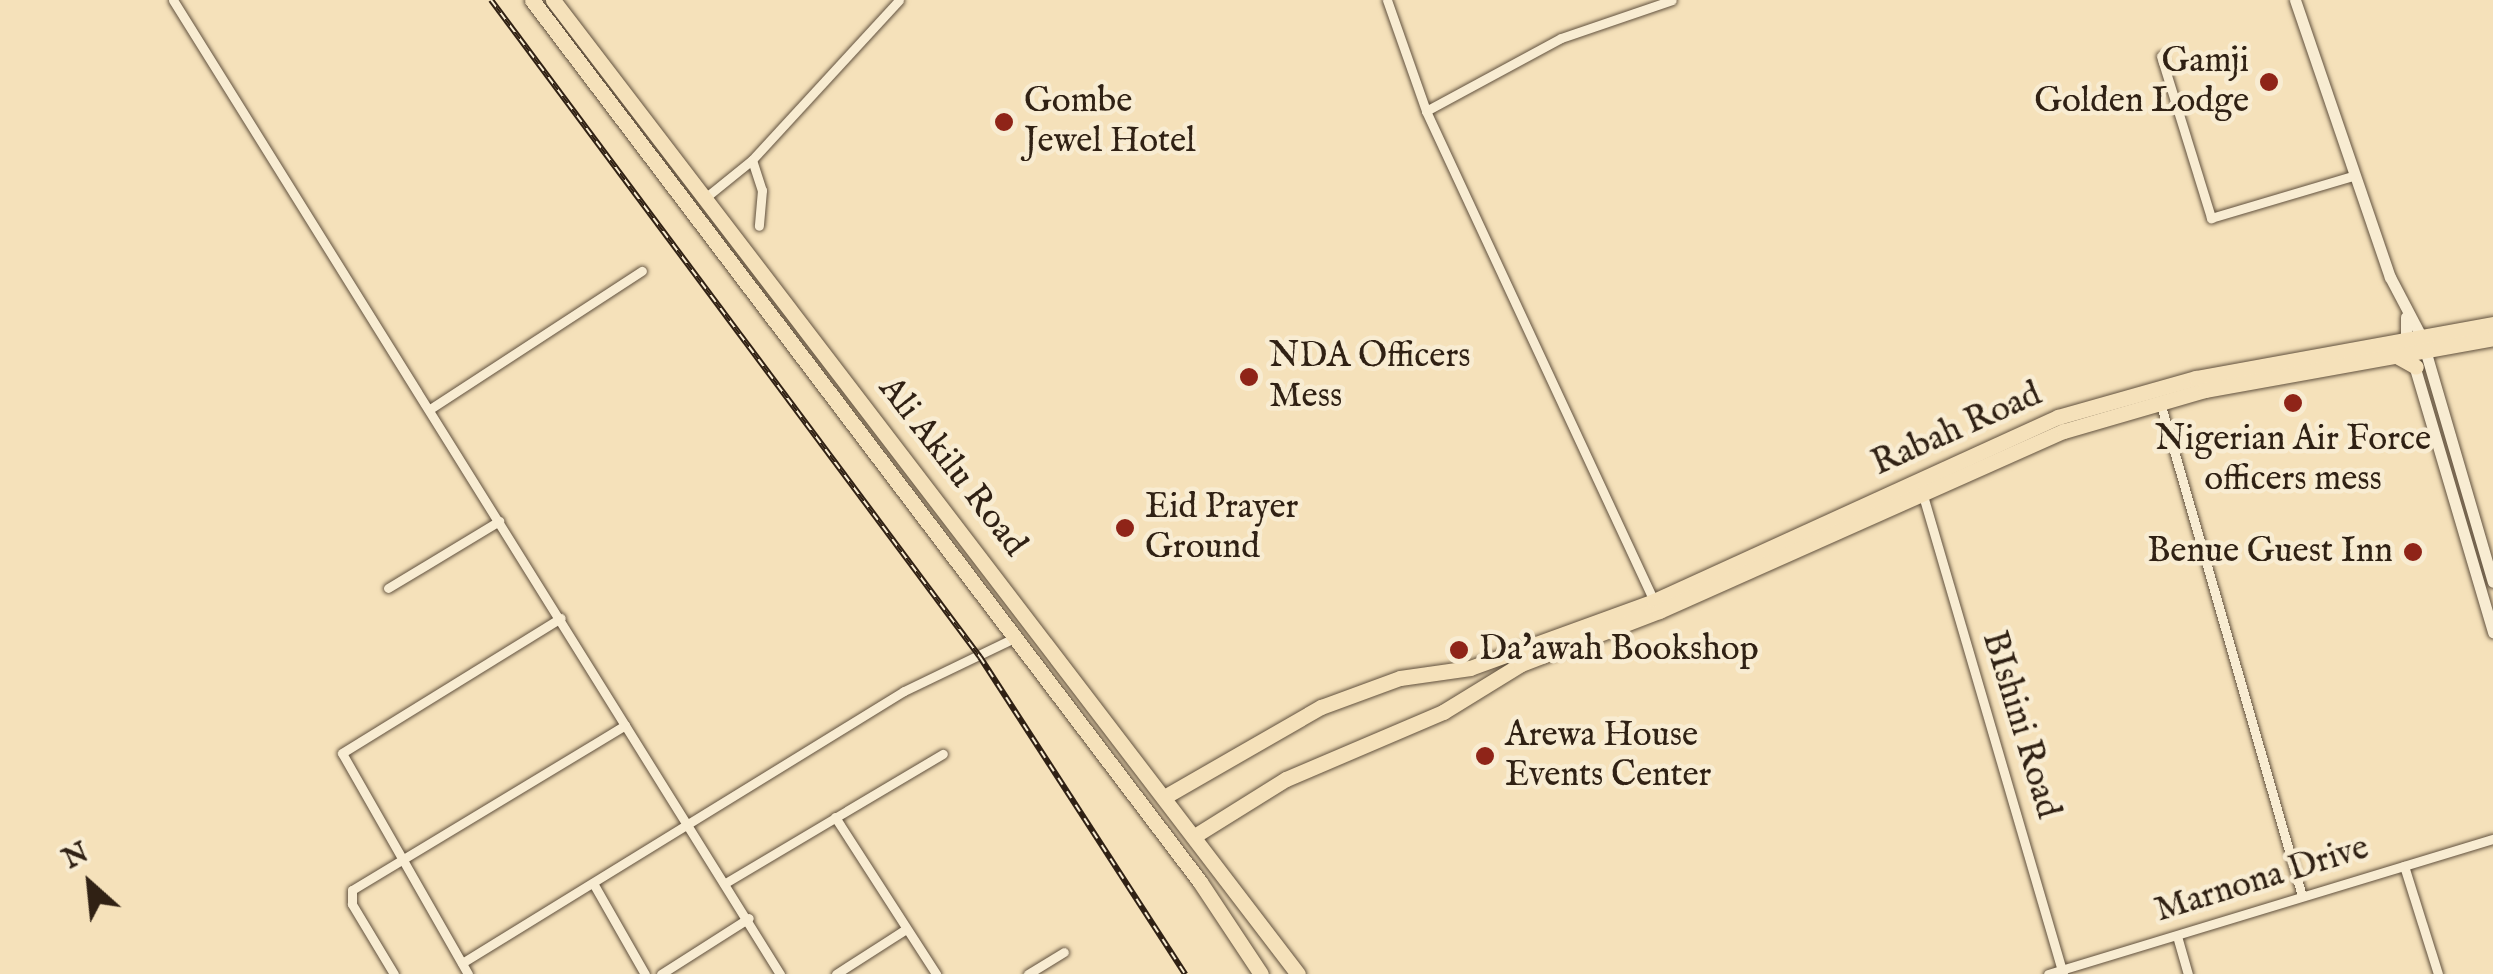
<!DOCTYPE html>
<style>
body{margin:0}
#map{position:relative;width:2493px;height:974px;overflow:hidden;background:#f5e1ba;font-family:"IM FELL English",serif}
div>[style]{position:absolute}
.roads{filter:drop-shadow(0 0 2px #61513e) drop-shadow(0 0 2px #61513e)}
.minor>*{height:9px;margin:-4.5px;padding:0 4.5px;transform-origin:4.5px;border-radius:4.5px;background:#f8ecd2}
.tertiary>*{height:11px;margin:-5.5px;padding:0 5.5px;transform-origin:5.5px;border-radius:5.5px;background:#f8ecd2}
.primary>*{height:15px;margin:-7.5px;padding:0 7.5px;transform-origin:7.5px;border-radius:7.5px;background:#f5e1ba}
.rail>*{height:6px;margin-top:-3px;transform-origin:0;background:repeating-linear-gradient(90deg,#f8ecd2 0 8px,#302114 0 16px);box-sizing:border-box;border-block:2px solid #302114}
.dots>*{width:28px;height:28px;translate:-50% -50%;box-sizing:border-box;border:5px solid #f8ecd2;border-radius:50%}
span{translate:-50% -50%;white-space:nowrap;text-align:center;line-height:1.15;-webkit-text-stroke:9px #f8ecd2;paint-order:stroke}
.poi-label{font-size:35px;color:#302114}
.right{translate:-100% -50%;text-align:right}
.left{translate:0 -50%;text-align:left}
.street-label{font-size:35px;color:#302114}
.north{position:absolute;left:40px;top:834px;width:100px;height:100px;-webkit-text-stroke:8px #f8ecd2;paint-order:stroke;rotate:333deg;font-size:28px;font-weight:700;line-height:40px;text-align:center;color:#302114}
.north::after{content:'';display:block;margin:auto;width:35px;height:45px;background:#302114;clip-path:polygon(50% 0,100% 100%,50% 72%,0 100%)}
</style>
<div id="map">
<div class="roads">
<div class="minor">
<div style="left:173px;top:0;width:1148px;rotate:58.07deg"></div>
<div style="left:1387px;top:0;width:118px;rotate:70.6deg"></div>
<div style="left:1426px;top:111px;width:540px;rotate:65.05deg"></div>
<div style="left:2161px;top:56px;width:170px;rotate:72.8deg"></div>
<div style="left:2211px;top:218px;width:148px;rotate:-16.5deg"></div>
<div style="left:1426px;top:111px;width:153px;rotate:-28.4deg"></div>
<div style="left:1561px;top:38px;width:117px;rotate:-18.9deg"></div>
<div style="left:752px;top:160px;width:32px;rotate:72deg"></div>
<div style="left:762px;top:190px;width:36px;rotate:95deg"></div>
<div style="left:705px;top:198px;width:60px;rotate:-39deg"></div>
<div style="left:752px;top:160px;width:217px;rotate:-47.4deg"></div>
<div style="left:2160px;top:402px;width:514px;rotate:73.96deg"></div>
<div style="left:430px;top:409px;width:253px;rotate:-33.1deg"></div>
<div style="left:1922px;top:492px;width:502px;rotate:73.69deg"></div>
<div style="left:388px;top:588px;width:130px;rotate:-31.1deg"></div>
<div style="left:835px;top:817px;width:187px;rotate:57.2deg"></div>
<div style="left:2404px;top:866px;width:113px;rotate:72.5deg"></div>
<div style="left:727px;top:882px;width:251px;rotate:-30.7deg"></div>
<div style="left:593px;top:883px;width:105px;rotate:60.3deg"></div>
<div style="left:2177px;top:936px;width:40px;rotate:74deg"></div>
<div style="left:462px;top:963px;width:519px;rotate:-31.61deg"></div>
<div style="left:904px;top:691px;width:122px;rotate:-25.7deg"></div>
<div style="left:394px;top:974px;width:82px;rotate:-121deg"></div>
<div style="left:352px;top:904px;width:14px;rotate:-90deg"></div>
<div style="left:352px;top:890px;width:319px;rotate:-31.1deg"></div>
<div style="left:468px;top:974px;width:254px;rotate:-119.7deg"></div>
<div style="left:342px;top:753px;width:257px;rotate:-31.7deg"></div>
<div style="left:661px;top:974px;width:104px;rotate:-32.5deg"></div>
<div style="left:836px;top:974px;width:83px;rotate:-32.7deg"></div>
<div style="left:1028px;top:974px;width:42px;rotate:-31.4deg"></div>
<div style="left:2048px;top:974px;width:465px;rotate:-16.9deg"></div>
</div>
<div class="tertiary">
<div style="left:2295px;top:0;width:293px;rotate:71.1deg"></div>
<div style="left:2390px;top:277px;width:67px;rotate:62.3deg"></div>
<div style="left:2421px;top:336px;width:256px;rotate:73.7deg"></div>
<div style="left:2406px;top:317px;width:21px;rotate:90deg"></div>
<div style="left:2406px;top:338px;width:307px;rotate:73.5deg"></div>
</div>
<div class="primary">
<div style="left:532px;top:0;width:1106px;rotate:52.86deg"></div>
<div style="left:1200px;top:882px;width:110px;rotate:56.5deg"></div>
<div style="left:553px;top:0;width:1226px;rotate:52.59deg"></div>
<div style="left:2393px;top:354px;width:26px;rotate:29deg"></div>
<div style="left:1166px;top:796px;width:179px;rotate:-29.9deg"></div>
<div style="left:1321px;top:707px;width:84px;rotate:-20.2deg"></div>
<div style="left:1400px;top:678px;width:71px;rotate:-8.1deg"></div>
<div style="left:1470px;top:668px;width:196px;rotate:-20deg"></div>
<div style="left:1654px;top:601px;width:444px;rotate:-24.5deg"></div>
<div style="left:2058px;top:417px;width:143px;rotate:-15.8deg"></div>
<div style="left:2196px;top:378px;width:302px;rotate:-10.3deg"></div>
<div style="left:1196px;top:835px;width:106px;rotate:-31.9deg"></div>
<div style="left:1286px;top:779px;width:171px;rotate:-23.1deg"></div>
<div style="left:1443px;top:712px;width:92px;rotate:-31.6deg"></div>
<div style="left:1521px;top:664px;width:148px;rotate:-21deg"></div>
<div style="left:1659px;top:611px;width:443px;rotate:-24deg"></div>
<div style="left:2064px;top:431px;width:147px;rotate:-16.2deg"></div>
<div style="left:2205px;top:390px;width:293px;rotate:-10.2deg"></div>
</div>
</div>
<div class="rail">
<div style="left:491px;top:0;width:819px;rotate:53.34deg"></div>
<div style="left:980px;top:657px;width:378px;rotate:57.1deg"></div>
</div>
<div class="dots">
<div style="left:2269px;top:82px;background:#8f2418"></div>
<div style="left:1004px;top:122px;background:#8f2418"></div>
<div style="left:1249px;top:377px;background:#8f2418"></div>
<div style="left:2293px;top:403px;background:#8f2418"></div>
<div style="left:1125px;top:528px;background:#8f2418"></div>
<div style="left:2413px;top:552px;background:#8f2418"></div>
<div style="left:1459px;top:650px;background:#8f2418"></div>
<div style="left:1485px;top:756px;background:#8f2418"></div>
</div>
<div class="poi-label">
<span class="right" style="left:2249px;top:82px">Gamji<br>Golden Lodge</span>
<span class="left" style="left:1024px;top:122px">Gombe<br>Jewel Hotel</span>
<span class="left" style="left:1269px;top:377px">NDA Officers<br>Mess</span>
<span style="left:2293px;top:460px">Nigerian Air Force<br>officers mess</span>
<span class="left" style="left:1145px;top:528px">Eid Prayer<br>Ground</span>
<span class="right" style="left:2393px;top:552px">Benue Guest Inn</span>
<span class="left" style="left:1479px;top:650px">Da'awah Bookshop</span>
<span class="left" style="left:1505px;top:756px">Arewa House<br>Events Center</span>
</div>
<div class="street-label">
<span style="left:1957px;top:430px;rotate:-24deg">Rabah Road</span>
<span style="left:952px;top:467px;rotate:52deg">Ali Akilu Road</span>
<span style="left:2020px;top:725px;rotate:73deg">BIshini Road</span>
<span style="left:2262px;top:880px;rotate:-17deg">Marnona Drive</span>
</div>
<div class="north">N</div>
</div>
